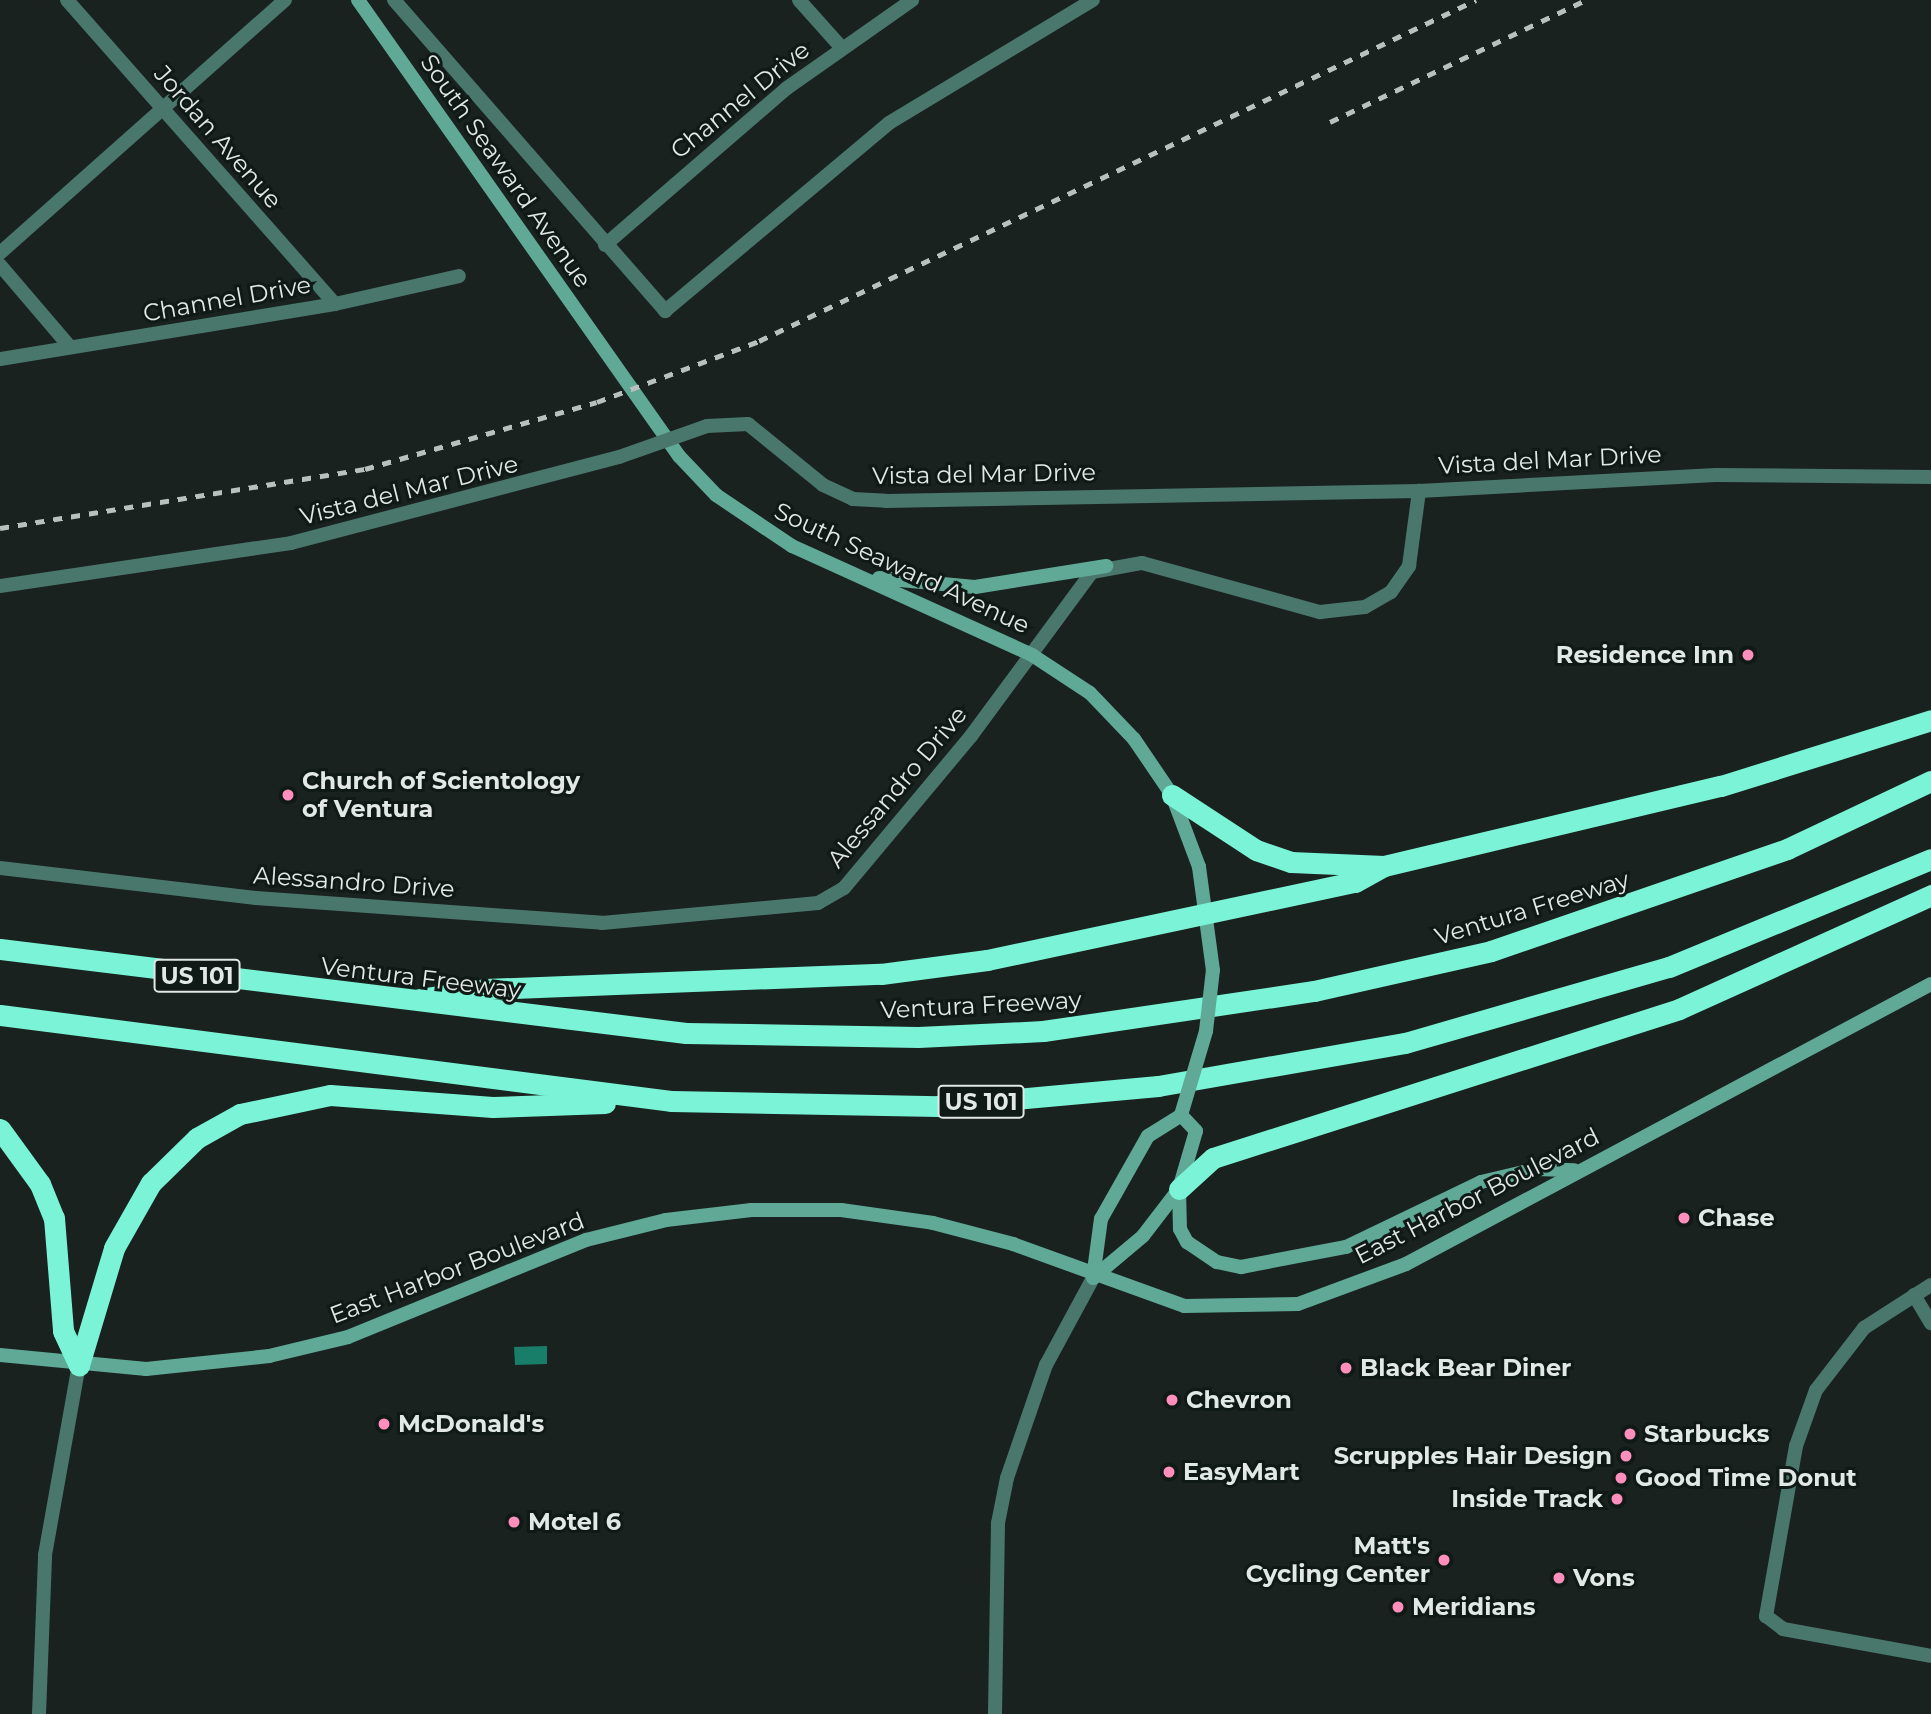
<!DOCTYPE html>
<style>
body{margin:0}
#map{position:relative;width:1931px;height:1714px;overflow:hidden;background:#19221f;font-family:Montserrat,sans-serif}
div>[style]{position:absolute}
.water>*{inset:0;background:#187e6a}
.minor>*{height:14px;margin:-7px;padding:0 7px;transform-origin:7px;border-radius:7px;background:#4a776b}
.tertiary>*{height:14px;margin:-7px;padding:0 7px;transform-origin:7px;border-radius:7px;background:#4a776b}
.secondary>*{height:14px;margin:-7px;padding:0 7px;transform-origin:7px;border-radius:7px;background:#5fa996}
.motorway>*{height:21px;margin:-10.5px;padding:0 10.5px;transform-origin:10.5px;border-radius:10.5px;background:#7bf3d6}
.rail>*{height:5px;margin-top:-2.5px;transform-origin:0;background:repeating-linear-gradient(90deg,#b9c0be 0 9px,transparent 0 18px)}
.minor-bridge>*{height:14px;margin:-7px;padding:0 7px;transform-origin:7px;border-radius:7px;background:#4a776b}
.secondary-bridge>*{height:14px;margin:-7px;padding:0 7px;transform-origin:7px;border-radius:7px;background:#5fa996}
.dots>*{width:19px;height:19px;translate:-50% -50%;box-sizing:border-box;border:4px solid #0f1916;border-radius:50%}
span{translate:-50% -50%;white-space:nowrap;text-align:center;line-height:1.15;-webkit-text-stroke:6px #0f1916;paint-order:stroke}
.shield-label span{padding:2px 5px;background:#0f1916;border:2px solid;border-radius:5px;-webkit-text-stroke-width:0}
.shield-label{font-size:23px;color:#e1e8e6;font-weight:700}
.street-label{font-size:24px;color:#e1e8e6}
.poi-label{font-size:24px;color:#e1e8e6;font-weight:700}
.right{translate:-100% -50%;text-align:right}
.left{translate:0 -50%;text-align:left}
</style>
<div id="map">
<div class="water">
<div style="clip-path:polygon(547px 1346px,547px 1364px,515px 1365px,514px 1347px)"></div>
</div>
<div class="minor">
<div style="left:67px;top:0;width:405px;rotate:48.6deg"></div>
<div style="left:394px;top:0;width:413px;rotate:48.9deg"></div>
<div style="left:665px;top:311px;width:292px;rotate:-40deg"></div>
<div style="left:889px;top:123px;width:238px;rotate:-31.1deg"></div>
<div style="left:799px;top:0;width:63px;rotate:48.2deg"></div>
<div style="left:605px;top:245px;width:240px;rotate:-40.8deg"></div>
<div style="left:787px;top:88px;width:153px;rotate:-35.1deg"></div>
<div style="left:0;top:253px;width:381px;rotate:-41.6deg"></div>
<div style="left:0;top:265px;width:108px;rotate:49.5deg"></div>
<div style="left:0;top:359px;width:339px;rotate:-9.3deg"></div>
<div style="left:335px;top:304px;width:127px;rotate:-12.7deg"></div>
<div style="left:707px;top:426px;width:41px;rotate:-2.8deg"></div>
<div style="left:748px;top:424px;width:97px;rotate:39.1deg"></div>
<div style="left:823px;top:485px;width:33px;rotate:25deg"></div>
<div style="left:853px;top:499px;width:33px;rotate:3deg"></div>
<div style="left:886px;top:501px;width:533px;rotate:-1.07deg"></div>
<div style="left:1419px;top:491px;width:297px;rotate:-3.1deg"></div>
<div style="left:1716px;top:475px;width:215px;rotate:0.5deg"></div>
<div style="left:0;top:586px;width:294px;rotate:-8.4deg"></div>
<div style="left:291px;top:543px;width:339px;rotate:-14.7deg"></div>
<div style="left:0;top:868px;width:258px;rotate:6.7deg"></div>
<div style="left:256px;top:898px;width:347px;rotate:4.1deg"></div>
<div style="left:602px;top:923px;width:217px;rotate:-5.3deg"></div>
<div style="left:818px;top:903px;width:30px;rotate:-30deg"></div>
<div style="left:844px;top:888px;width:198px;rotate:-50.1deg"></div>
<div style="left:971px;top:736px;width:204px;rotate:-53.6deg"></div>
<div style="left:1092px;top:572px;width:51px;rotate:-10.2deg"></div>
<div style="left:1142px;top:563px;width:185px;rotate:15.4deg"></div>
<div style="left:1320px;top:612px;width:45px;rotate:-6.3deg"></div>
<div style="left:1365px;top:607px;width:30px;rotate:-30deg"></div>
<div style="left:1391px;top:592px;width:32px;rotate:-55deg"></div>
<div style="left:1409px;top:566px;width:76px;rotate:-82.4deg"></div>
<div style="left:1931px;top:1285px;width:80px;rotate:147.3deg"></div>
<div style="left:1864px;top:1328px;width:78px;rotate:127.7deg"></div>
<div style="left:1816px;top:1390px;width:59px;rotate:109.7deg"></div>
<div style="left:1796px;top:1446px;width:173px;rotate:100deg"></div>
<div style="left:1766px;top:1616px;width:21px;rotate:37deg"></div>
<div style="left:1783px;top:1629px;width:150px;rotate:10.3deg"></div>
<div style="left:1914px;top:1295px;width:33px;rotate:59deg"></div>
<div style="left:39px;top:1714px;width:159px;rotate:-87.8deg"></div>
<div style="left:45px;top:1555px;width:193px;rotate:-79.9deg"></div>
</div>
<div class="tertiary">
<div style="left:995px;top:1714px;width:191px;rotate:-89.1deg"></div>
<div style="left:998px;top:1523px;width:46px;rotate:-78.7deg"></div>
<div style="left:1007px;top:1478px;width:120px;rotate:-71deg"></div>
<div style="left:1046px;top:1365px;width:99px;rotate:-61.6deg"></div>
</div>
<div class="secondary">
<div style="left:358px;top:0;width:558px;rotate:54.86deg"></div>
<div style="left:679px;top:456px;width:54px;rotate:46.5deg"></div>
<div style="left:716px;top:495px;width:92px;rotate:33.9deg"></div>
<div style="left:792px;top:546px;width:264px;rotate:24.4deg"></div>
<div style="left:1032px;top:655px;width:69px;rotate:33.2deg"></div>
<div style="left:1090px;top:693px;width:64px;rotate:46.3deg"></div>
<div style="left:1134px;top:739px;width:68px;rotate:55.8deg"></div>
<div style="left:1172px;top:795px;width:77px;rotate:69.4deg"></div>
<div style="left:1199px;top:867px;width:104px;rotate:82.3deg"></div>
<div style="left:879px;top:578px;width:96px;rotate:5.4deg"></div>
<div style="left:975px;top:587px;width:133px;rotate:-9.1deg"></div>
<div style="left:1181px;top:1115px;width:22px;rotate:47deg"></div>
<div style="left:1196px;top:1131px;width:60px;rotate:106.3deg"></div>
<div style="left:1179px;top:1189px;width:59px;rotate:127.5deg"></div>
<div style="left:1143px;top:1236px;width:65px;rotate:140deg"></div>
<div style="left:1093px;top:1278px;width:60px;rotate:-82.3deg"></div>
<div style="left:1101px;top:1219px;width:95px;rotate:-60.5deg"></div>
<div style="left:1148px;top:1136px;width:39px;rotate:-32deg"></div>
<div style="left:1179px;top:1189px;width:40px;rotate:88.6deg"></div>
<div style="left:1180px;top:1229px;width:15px;rotate:62deg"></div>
<div style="left:1187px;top:1242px;width:36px;rotate:34deg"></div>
<div style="left:1217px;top:1262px;width:25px;rotate:12deg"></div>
<div style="left:1241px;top:1267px;width:107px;rotate:-10.8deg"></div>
<div style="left:1346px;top:1247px;width:150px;rotate:-25.7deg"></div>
<div style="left:1481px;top:1182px;width:57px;rotate:-13.1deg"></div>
<div style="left:1537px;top:1169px;width:37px;rotate:2deg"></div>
<div style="left:0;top:1355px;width:147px;rotate:5.5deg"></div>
<div style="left:146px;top:1369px;width:124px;rotate:-6deg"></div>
<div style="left:269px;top:1356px;width:81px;rotate:-13.5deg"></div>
<div style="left:348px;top:1337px;width:257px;rotate:-22.2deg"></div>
<div style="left:586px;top:1240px;width:82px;rotate:-14deg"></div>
<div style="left:666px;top:1220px;width:86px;rotate:-6.7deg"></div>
<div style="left:751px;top:1210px;width:90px"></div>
<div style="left:841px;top:1210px;width:93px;rotate:8deg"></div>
<div style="left:933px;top:1223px;width:83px;rotate:14.7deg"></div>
<div style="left:1013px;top:1244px;width:182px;rotate:19.9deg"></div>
<div style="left:1184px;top:1306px;width:114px;rotate:-1deg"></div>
<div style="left:1298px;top:1304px;width:115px;rotate:-20.3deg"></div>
<div style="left:1406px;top:1264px;width:595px;rotate:-28.07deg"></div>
</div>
<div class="motorway">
<div style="left:1172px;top:795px;width:100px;rotate:33.2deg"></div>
<div style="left:1256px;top:850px;width:37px;rotate:19deg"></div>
<div style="left:1291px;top:862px;width:93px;rotate:2.5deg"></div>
<div style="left:0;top:949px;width:691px;rotate:6.98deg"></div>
<div style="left:686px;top:1033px;width:232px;rotate:1deg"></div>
<div style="left:918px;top:1037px;width:125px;rotate:-2.7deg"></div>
<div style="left:1043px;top:1031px;width:274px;rotate:-8.4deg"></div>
<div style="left:1314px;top:991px;width:181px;rotate:-12.7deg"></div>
<div style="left:1491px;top:951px;width:313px;rotate:-19deg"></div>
<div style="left:1787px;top:849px;width:159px;rotate:-25.3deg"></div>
<div style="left:420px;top:999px;width:66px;rotate:-8.7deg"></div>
<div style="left:485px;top:989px;width:396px;rotate:-2.2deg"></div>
<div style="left:881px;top:974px;width:107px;rotate:-7.5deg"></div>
<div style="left:987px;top:960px;width:376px;rotate:-12deg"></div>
<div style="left:1355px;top:882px;width:33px;rotate:-29deg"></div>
<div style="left:1384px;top:866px;width:346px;rotate:-13.4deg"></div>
<div style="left:1721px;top:786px;width:220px;rotate:-17.4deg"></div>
<div style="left:0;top:1015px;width:676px;rotate:7.3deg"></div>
<div style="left:671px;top:1101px;width:267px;rotate:1.1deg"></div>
<div style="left:938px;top:1106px;width:221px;rotate:-5.2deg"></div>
<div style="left:1158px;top:1086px;width:251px;rotate:-9.9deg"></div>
<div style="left:1405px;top:1043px;width:275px;rotate:-16.1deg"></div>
<div style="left:1669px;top:967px;width:283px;rotate:-22.4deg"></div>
<div style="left:0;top:1129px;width:68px;rotate:54deg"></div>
<div style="left:40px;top:1184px;width:37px;rotate:68deg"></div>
<div style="left:54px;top:1218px;width:113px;rotate:85.4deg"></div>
<div style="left:63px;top:1331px;width:38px;rotate:65deg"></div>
<div style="left:1179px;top:1189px;width:46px;rotate:-42.4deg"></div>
<div style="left:1213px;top:1158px;width:489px;rotate:-17.7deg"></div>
<div style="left:1679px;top:1009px;width:277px;rotate:-24.3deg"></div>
<div style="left:79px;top:1365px;width:122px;rotate:-73.3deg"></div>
<div style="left:114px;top:1248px;width:75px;rotate:-60.4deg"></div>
<div style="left:151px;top:1183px;width:64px;rotate:-44.4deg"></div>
<div style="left:197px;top:1138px;width:49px;rotate:-29.2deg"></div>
<div style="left:240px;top:1114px;width:92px;rotate:-11.9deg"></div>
<div style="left:330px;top:1095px;width:163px;rotate:4.2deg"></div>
<div style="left:493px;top:1107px;width:112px;rotate:-2deg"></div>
</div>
<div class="rail">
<div style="left:1330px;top:122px;width:284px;rotate:-25.5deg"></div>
<div style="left:0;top:528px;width:370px;rotate:-9.2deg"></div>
<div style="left:365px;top:469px;width:241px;rotate:-16.1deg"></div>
<div style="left:597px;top:402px;width:173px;rotate:-20.6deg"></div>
<div style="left:759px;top:341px;width:794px;rotate:-25.44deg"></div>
</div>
<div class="minor-bridge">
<div style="left:619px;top:457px;width:93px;rotate:-19.4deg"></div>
</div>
<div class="secondary-bridge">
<div style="left:1181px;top:1115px;width:88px;rotate:-73.4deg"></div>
<div style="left:1206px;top:1031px;width:61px;rotate:-83.5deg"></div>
</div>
<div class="dots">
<div style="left:1748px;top:655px;background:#fe8ebb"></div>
<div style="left:288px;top:795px;background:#fe8ebb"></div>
<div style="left:1684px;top:1218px;background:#fe8ebb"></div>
<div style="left:1346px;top:1368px;background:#fe8ebb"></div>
<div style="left:1172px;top:1400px;background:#fe8ebb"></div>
<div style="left:384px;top:1424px;background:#fe8ebb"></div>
<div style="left:1630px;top:1434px;background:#fe8ebb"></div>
<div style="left:1626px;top:1456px;background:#fe8ebb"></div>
<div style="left:1169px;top:1472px;background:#fe8ebb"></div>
<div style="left:1621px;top:1478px;background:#fe8ebb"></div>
<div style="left:1617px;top:1499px;background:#fe8ebb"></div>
<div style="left:514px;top:1522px;background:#fe8ebb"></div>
<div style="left:1444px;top:1560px;background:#fe8ebb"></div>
<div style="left:1559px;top:1578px;background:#fe8ebb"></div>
<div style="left:1398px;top:1607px;background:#fe8ebb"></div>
</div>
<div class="shield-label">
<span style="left:197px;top:976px">US 101</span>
<span style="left:981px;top:1102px">US 101</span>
</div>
<div class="street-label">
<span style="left:740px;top:100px;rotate:-39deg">Channel Drive</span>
<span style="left:218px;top:137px;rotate:49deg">Jordan Avenue</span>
<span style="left:506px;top:171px;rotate:55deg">South Seaward Avenue</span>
<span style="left:227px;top:299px;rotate:-10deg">Channel Drive</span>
<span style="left:1550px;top:460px;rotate:-3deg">Vista del Mar Drive</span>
<span style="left:984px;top:474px;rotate:-1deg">Vista del Mar Drive</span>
<span style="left:409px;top:490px;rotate:-14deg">Vista del Mar Drive</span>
<span style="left:902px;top:568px;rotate:25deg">South Seaward Avenue</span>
<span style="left:897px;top:787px;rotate:-50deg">Alessandro Drive</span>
<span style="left:354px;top:882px;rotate:4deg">Alessandro Drive</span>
<span style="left:1532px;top:908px;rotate:-17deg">Ventura Freeway</span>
<span style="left:421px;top:978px;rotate:7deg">Ventura Freeway</span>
<span style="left:981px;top:1005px;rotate:-3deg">Ventura Freeway</span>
<span style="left:1477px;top:1196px;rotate:-27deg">East Harbor Boulevard</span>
<span style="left:457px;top:1268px;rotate:-21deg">East Harbor Boulevard</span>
</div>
<div class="poi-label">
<span class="right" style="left:1734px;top:655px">Residence Inn</span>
<span class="left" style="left:302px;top:795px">Church of Scientology<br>of Ventura</span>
<span class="left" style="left:1698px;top:1218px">Chase</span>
<span class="left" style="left:1360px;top:1368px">Black Bear Diner</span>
<span class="left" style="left:1186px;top:1400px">Chevron</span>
<span class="left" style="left:398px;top:1424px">McDonald's</span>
<span class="left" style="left:1644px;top:1434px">Starbucks</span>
<span class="right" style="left:1612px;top:1456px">Scrupples Hair Design</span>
<span class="left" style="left:1183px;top:1472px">EasyMart</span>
<span class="left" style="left:1635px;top:1478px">Good Time Donut</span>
<span class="right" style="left:1603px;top:1499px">Inside Track</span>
<span class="left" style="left:528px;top:1522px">Motel 6</span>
<span class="right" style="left:1430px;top:1560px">Matt's<br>Cycling Center</span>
<span class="left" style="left:1573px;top:1578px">Vons</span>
<span class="left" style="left:1412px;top:1607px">Meridians</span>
</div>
</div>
